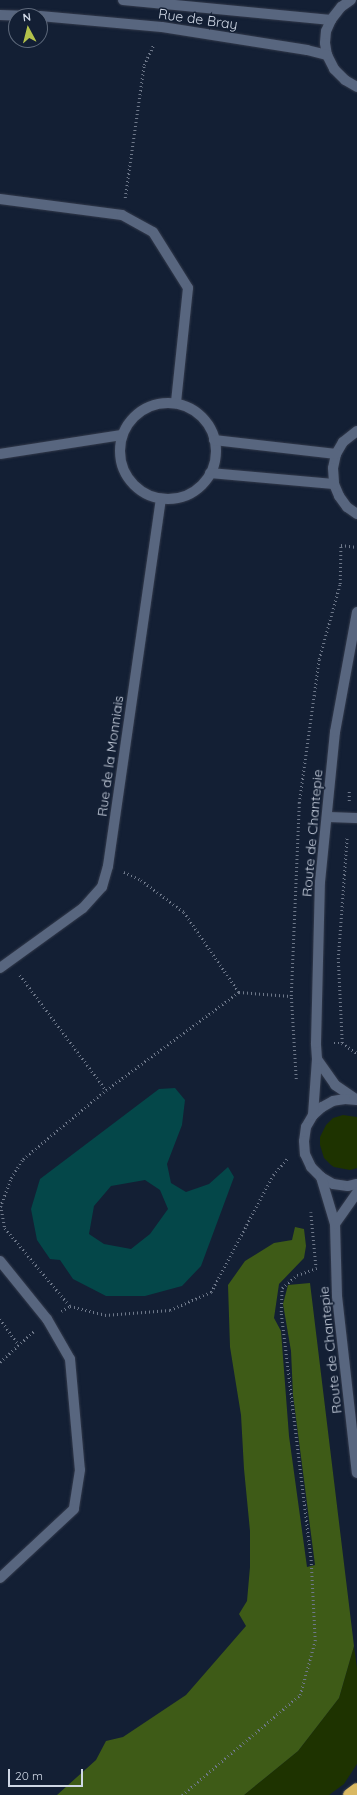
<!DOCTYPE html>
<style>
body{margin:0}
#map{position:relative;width:357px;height:1795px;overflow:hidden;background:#131f34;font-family:Quicksand,sans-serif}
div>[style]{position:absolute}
.green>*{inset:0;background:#1e3300}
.forest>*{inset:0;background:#3e5b17}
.water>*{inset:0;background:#044749}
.path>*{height:2.5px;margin-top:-1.25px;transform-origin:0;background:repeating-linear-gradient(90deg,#6e788a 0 1px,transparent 0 4px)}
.roads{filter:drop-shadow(0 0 1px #333a4b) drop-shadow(0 0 1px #333a4b)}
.minor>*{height:10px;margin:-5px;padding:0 5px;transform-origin:5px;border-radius:5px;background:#58667f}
.minor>.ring{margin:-5px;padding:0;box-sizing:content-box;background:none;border:10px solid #58667f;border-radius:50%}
.highway>*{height:12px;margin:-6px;padding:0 6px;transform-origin:6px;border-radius:6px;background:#d9b862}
span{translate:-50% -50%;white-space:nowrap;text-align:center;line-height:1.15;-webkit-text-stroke:3px #131f34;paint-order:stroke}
.street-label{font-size:14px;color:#cfd7e5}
.north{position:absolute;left:8px;top:8px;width:40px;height:40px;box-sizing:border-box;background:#131f34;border:1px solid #5e697b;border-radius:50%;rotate:353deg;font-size:11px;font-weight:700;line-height:16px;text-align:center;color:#cfd7e5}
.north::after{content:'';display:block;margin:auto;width:14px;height:18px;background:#b3c24b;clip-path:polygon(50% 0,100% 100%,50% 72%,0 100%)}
.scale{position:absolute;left:8px;top:1769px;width:75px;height:18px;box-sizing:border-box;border:2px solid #cfd7e5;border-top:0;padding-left:5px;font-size:12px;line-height:14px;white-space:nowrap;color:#cfd7e5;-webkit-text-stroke:3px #131f34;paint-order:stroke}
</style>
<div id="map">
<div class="green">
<div style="clip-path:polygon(343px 1115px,357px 1117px,357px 1168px,350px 1170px,334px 1167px,331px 1165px,324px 1158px,320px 1145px,320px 1137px,326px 1125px,333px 1118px)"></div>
<div style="clip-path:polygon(354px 1646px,357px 1668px,357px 1764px,344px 1784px,329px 1795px,244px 1795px,298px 1751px,339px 1698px)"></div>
</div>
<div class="forest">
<div style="clip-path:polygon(295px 1227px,304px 1229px,306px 1246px,304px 1258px,279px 1284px,274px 1318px,281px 1331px,289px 1436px,307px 1567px,315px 1565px,293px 1395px,291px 1351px,283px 1304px,288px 1285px,310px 1283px,354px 1646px,339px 1698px,298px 1751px,244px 1795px,57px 1795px,96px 1760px,106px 1741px,123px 1737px,186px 1695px,246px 1626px,239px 1614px,247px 1601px,250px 1567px,250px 1531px,244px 1469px,241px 1415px,230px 1347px,228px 1285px,245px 1261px,274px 1243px,292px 1240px)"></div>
</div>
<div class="water">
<div style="clip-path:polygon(evenodd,175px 1088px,185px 1100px,182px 1125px,167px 1164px,171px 1183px,186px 1192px,209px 1184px,228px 1167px,234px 1177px,201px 1266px,182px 1286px,145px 1296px,106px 1296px,73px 1279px,60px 1260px,50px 1259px,37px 1240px,31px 1209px,40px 1179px,159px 1089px,175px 1088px,145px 1180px,160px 1190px,168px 1209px,150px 1234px,131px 1249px,104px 1244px,89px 1234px,94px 1206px,111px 1186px,145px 1180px)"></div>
</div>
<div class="path">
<div style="left:125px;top:198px;width:134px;rotate:-81.9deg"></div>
<div style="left:144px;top:65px;width:23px;rotate:-65deg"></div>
<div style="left:349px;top:801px;width:11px;rotate:-90deg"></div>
<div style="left:124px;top:872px;width:19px;rotate:25deg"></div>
<div style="left:141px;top:880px;width:54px;rotate:36.7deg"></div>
<div style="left:184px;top:912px;width:97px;rotate:55.5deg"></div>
<div style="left:20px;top:975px;width:144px;rotate:53.2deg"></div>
<div style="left:334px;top:1043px;width:8px"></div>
<div style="left:342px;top:1043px;width:18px;rotate:34deg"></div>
<div style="left:342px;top:1043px;width:84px;rotate:-92.7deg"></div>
<div style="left:338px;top:959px;width:123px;rotate:-85.8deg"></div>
<div style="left:296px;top:1079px;width:83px;rotate:-93.4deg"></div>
<div style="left:291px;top:996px;width:193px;rotate:-87.6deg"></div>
<div style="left:299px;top:803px;width:145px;rotate:-82.1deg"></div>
<div style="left:319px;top:659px;width:78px;rotate:-74.4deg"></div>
<div style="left:340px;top:584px;width:39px;rotate:-89deg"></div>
<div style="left:341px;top:545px;width:16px;rotate:7deg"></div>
<div style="left:1px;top:1206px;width:22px;rotate:80deg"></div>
<div style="left:5px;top:1228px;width:102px;rotate:50.2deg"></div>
<div style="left:70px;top:1306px;width:36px;rotate:14deg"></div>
<div style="left:105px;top:1315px;width:65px;rotate:-4.4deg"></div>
<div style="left:170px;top:1310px;width:45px;rotate:-23.7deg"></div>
<div style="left:211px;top:1292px;width:132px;rotate:-62.1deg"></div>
<div style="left:273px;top:1175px;width:23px;rotate:-49deg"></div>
<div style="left:0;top:1207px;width:31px;rotate:-69deg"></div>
<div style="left:11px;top:1178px;width:22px;rotate:-58deg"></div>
<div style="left:23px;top:1159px;width:108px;rotate:-39.7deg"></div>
<div style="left:106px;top:1090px;width:165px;rotate:-36.4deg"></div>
<div style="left:239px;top:992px;width:52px;rotate:4.4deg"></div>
<div style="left:311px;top:1212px;width:53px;rotate:84.6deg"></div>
<div style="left:61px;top:1311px;width:10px;rotate:-29deg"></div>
<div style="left:0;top:1319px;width:32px;rotate:54deg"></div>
<div style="left:0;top:1362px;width:46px;rotate:-42.4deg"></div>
<div style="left:182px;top:1795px;width:155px;rotate:-40.3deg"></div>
<div style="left:300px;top:1695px;width:56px;rotate:-74.5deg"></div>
<div style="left:315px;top:1641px;width:80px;rotate:-92.9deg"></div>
<div style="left:311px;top:1561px;width:251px;rotate:-96.9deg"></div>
<div style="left:281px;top:1312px;width:24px;rotate:-88deg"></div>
<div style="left:282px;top:1288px;width:20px;rotate:-41deg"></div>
<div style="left:297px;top:1275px;width:21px;rotate:-19deg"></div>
</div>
<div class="roads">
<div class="minor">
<div style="left:123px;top:0;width:209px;rotate:5.5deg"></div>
<div style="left:351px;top:0;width:12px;rotate:145deg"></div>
<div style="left:341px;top:7px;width:16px;rotate:128deg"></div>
<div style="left:331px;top:20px;width:12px;rotate:114deg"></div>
<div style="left:326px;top:31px;width:12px;rotate:95deg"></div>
<div style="left:325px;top:43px;width:12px;rotate:81deg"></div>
<div style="left:327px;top:55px;width:16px;rotate:63deg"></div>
<div style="left:334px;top:69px;width:16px;rotate:45deg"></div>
<div style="left:345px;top:80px;width:14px;rotate:30deg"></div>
<div style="left:0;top:15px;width:37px;rotate:2deg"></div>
<div style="left:40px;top:16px;width:122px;rotate:5.2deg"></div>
<div style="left:162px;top:27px;width:147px;rotate:9deg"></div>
<div style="left:307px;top:50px;width:21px;rotate:14deg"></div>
<div style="left:0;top:199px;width:123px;rotate:7.5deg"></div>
<div style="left:122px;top:215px;width:35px;rotate:29deg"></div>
<div style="left:153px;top:232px;width:66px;rotate:58deg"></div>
<div style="left:188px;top:288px;width:116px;rotate:96deg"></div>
<div class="ring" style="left:120px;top:403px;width:86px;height:86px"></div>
<div style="left:357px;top:431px;width:18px;rotate:142deg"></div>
<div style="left:343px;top:442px;width:14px;rotate:120deg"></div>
<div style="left:336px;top:454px;width:14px;rotate:102deg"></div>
<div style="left:333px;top:468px;width:16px;rotate:86deg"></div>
<div style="left:334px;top:484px;width:13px;rotate:67deg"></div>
<div style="left:339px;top:496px;width:14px;rotate:54deg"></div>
<div style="left:347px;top:507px;width:12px;rotate:35deg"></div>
<div style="left:214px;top:440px;width:123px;rotate:6.5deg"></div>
<div style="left:0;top:454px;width:123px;rotate:-8.9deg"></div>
<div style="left:210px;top:473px;width:124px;rotate:5.1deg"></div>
<div style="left:327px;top:817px;width:30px;rotate:2deg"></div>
<div style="left:0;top:968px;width:102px;rotate:-35.9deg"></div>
<div style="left:83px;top:908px;width:28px;rotate:-48deg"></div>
<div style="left:102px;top:887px;width:22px;rotate:-74deg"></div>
<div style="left:108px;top:866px;width:371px;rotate:-81.8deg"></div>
<div style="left:317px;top:1059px;width:32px;rotate:55deg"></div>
<div style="left:335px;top:1085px;width:27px;rotate:34deg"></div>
<div style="left:357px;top:1100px;width:12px;rotate:-175deg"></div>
<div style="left:345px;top:1099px;width:12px;rotate:171deg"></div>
<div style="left:333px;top:1101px;width:13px;rotate:151deg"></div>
<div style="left:322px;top:1107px;width:12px;rotate:138deg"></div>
<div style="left:313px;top:1115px;width:14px;rotate:120deg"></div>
<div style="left:306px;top:1127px;width:14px;rotate:98deg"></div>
<div style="left:304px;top:1141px;width:13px;rotate:86deg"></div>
<div style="left:305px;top:1154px;width:14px;rotate:65deg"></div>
<div style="left:311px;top:1167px;width:14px;rotate:45deg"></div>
<div style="left:321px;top:1177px;width:14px;rotate:30deg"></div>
<div style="left:333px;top:1184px;width:15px;rotate:8deg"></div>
<div style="left:348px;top:1186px;width:9px;rotate:-13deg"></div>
<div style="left:313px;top:1115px;width:56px;rotate:-85.9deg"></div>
<div style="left:317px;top:1059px;width:16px;rotate:-94deg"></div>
<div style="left:316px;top:1043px;width:161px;rotate:-88.6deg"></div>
<div style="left:320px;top:882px;width:151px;rotate:-84.3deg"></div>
<div style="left:335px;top:732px;width:122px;rotate:-79.6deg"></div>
<div style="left:321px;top:1177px;width:49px;rotate:73.4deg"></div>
<div style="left:335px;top:1224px;width:72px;rotate:88.4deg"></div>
<div style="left:337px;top:1296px;width:178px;rotate:83.6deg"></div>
<div style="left:335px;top:1224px;width:39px;rotate:-55deg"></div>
<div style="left:0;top:1261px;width:75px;rotate:51deg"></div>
<div style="left:47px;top:1319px;width:46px;rotate:60.1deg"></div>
<div style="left:70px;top:1359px;width:111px;rotate:84.9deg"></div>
<div style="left:80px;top:1470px;width:39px;rotate:99deg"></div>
<div style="left:74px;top:1509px;width:101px;rotate:137deg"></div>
</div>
<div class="highway">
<div style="left:349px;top:1795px;width:10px;rotate:-37deg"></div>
</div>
</div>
<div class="street-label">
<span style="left:198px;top:19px;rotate:8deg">Rue de Bray</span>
<span style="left:110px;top:756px;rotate:-82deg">Rue de la Monniais</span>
<span style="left:312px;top:833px;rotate:-85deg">Route de Chantepie</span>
<span style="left:330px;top:1350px;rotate:-96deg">Route de Chantepie</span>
</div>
<div class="north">N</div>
<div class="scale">20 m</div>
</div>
